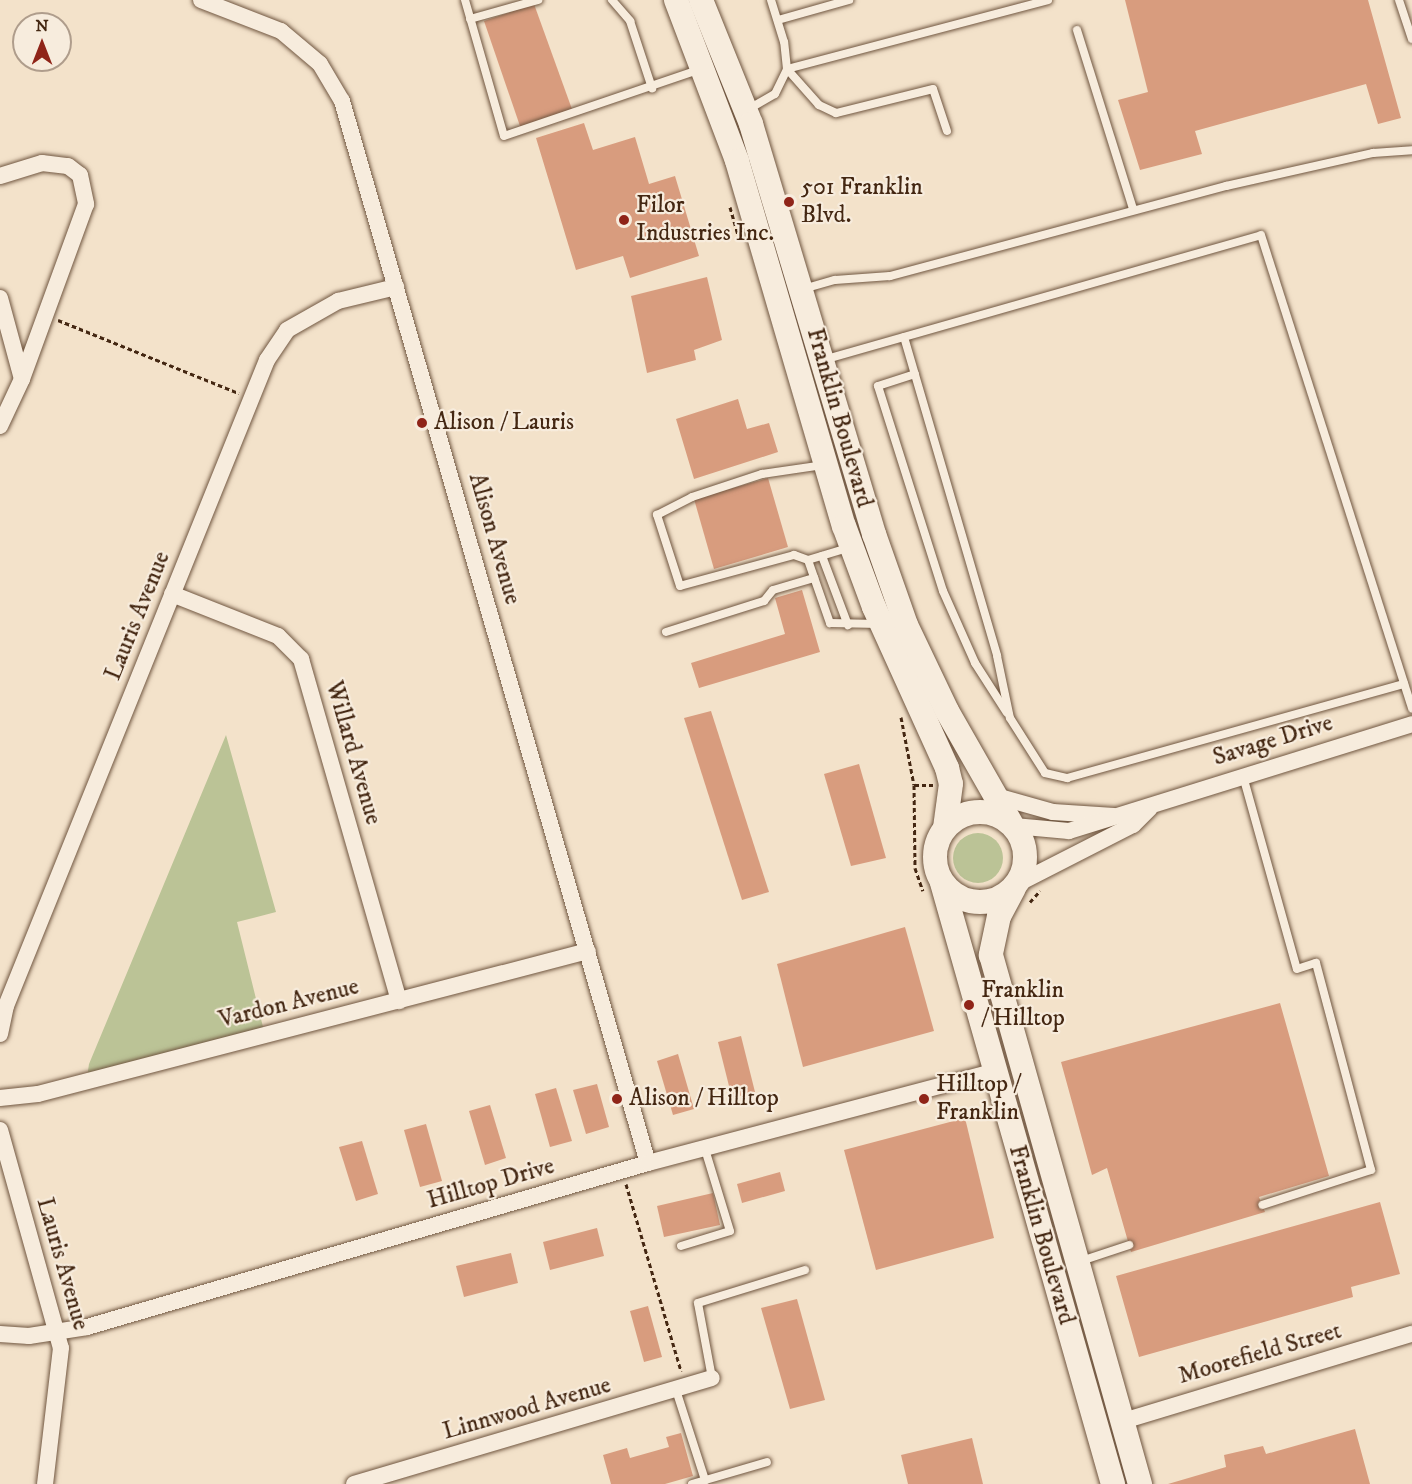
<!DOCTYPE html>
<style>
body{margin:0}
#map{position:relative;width:1412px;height:1484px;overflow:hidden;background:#f3e2ca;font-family:"IM FELL DW Pica",serif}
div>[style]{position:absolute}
.green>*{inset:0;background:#bbc396}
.round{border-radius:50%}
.building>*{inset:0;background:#d89c7e}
.path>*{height:3px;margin-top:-1.5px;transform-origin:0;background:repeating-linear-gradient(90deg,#442712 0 4.5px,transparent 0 7.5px)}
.roads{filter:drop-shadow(0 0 2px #705640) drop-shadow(0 0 2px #705640)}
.service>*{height:8px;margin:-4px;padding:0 4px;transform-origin:4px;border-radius:4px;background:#f7ecdd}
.minor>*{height:16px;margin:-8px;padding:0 8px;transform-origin:8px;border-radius:8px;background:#f7ecdd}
.secondary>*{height:24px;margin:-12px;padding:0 12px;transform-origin:12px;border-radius:12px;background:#f7ecdd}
.secondary>.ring{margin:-12px;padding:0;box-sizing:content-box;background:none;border:24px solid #f7ecdd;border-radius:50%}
.dots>*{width:16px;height:16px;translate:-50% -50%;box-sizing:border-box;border:3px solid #f7ecdd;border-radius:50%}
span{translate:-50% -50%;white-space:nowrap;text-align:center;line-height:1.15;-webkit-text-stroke:4.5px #f7ecdd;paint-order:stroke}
.poi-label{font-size:24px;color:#442712}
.left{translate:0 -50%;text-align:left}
.street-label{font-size:24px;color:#442712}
.north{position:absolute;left:12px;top:12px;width:60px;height:60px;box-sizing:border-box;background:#f7ecdd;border:2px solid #af9d8c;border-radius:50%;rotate:0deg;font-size:16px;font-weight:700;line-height:24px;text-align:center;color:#442712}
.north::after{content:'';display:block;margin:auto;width:21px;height:27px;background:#8f2418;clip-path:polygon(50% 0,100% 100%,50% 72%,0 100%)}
</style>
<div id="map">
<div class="green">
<div style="clip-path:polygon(226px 735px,276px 912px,237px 922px,264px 1031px,86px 1084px,89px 1064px)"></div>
<div class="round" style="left:953px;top:833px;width:50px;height:50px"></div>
</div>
<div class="building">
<div style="clip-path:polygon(1125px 0,1368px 0,1401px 118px,1378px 124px,1366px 84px,1195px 131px,1202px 154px,1140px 170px,1118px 100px,1148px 92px)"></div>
<div style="clip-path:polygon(534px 4px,573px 112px,521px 129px,484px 21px)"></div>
<div style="clip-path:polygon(584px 123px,593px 150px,635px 137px,649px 184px,675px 176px,699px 256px,630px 278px,623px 256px,576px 270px,536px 138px)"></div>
<div style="clip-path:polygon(707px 277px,722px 340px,694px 350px,696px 360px,647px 373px,631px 296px)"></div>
<div style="clip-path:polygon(738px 399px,747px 429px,769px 423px,778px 452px,694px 479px,676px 419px)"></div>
<div style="clip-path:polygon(768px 478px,788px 547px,714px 569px,694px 499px)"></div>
<div style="clip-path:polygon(802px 590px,820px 652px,699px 688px,691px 663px,785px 634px,775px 598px)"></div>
<div style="clip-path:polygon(711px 711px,769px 892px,742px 900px,684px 718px)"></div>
<div style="clip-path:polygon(859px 764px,886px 858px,851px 866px,824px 774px)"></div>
<div style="clip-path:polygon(905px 927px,934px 1031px,803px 1067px,777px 964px)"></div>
<div style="clip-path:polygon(1280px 1003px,1329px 1176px,1259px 1197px,1265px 1212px,1131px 1252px,1107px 1168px,1092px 1175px,1061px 1062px)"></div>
<div style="clip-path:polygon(741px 1036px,755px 1092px,732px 1098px,718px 1042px)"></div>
<div style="clip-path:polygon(678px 1054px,694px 1109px,673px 1115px,657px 1061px)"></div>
<div style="clip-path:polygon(597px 1084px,609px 1127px,586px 1134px,573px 1090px)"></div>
<div style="clip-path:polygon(556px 1088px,572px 1141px,550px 1147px,535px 1094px)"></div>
<div style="clip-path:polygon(490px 1105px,506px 1158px,485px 1165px,469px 1111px)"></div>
<div style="clip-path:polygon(965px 1118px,994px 1238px,876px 1270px,844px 1150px)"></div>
<div style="clip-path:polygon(426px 1124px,442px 1181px,420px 1187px,404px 1130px)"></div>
<div style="clip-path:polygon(362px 1141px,378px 1194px,356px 1201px,339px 1147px)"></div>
<div style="clip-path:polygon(780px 1172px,785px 1191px,742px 1203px,737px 1184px)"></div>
<div style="clip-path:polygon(713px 1193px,720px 1225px,664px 1237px,657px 1206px)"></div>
<div style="clip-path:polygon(1380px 1202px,1400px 1274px,1351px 1287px,1353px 1297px,1139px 1357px,1116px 1276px)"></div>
<div style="clip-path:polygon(597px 1228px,604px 1256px,550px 1270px,543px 1242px)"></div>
<div style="clip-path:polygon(511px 1253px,518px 1283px,464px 1297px,456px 1266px)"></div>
<div style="clip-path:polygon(797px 1299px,825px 1400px,790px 1409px,761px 1308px)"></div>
<div style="clip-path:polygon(648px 1306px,662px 1357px,644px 1362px,630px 1311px)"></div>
<div style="clip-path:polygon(1355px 1429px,1370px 1484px,1168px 1484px,1226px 1467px,1224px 1455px,1263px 1446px,1266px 1454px)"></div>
<div style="clip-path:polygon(681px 1433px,693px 1476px,665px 1484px,611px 1484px,603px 1455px,627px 1448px,630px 1458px,669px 1447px,666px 1437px)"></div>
<div style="clip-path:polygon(972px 1438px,983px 1484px,908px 1484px,901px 1455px)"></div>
</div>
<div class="path">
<div style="left:730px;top:207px;width:37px;rotate:74deg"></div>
<div style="left:58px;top:320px;width:195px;rotate:22deg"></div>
<div style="left:901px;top:717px;width:69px;rotate:79.2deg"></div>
<div style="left:914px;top:785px;width:83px;rotate:89.3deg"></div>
<div style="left:915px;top:868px;width:24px;rotate:71deg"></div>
<div style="left:914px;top:785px;width:19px"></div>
<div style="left:1030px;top:902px;width:15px;rotate:-48deg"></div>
<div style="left:626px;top:1184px;width:195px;rotate:73.6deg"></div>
</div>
<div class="roads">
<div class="service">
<div style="left:465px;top:0;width:141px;rotate:74deg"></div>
<div style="left:504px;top:136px;width:208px;rotate:-18.8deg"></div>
<div style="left:612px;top:0;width:28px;rotate:49deg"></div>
<div style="left:630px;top:21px;width:71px;rotate:71.8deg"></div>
<div style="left:1399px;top:0;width:41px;rotate:71.6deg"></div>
<div style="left:470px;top:19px;width:71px;rotate:-15.6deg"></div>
<div style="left:778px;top:20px;width:74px;rotate:-15.7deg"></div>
<div style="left:1077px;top:30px;width:188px;rotate:72.6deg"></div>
<div style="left:747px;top:110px;width:32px;rotate:-30deg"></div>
<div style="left:775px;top:94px;width:28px;rotate:-64deg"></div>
<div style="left:787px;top:69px;width:27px;rotate:-96deg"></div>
<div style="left:784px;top:42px;width:44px;rotate:-107.2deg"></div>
<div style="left:947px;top:131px;width:44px;rotate:-108.4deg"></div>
<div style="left:933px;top:89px;width:100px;rotate:166.1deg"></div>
<div style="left:836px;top:113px;width:19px;rotate:-155deg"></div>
<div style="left:819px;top:105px;width:48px;rotate:-131.6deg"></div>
<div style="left:787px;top:69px;width:270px;rotate:-14.8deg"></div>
<div style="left:803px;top:289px;width:33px;rotate:-16deg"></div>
<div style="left:835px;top:280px;width:55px;rotate:-4.2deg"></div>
<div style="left:890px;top:276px;width:348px;rotate:-15deg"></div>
<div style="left:1226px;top:186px;width:151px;rotate:-12.7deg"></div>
<div style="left:1373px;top:153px;width:39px;rotate:-4deg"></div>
<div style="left:904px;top:337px;width:332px;rotate:73.7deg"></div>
<div style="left:997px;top:656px;width:63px;rotate:78.2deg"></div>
<div style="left:1010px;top:718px;width:65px;rotate:57.5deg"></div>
<div style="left:1045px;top:773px;width:23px;rotate:13deg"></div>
<div style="left:1067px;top:778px;width:350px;rotate:-15.6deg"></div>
<div style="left:823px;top:360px;width:455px;rotate:-15.9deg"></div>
<div style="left:1261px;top:235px;width:497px;rotate:72.3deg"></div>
<div style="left:915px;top:374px;width:39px;rotate:162deg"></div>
<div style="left:878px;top:386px;width:215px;rotate:72.4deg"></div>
<div style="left:943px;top:591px;width:79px;rotate:66deg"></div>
<div style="left:975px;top:663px;width:59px;rotate:57.4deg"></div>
<div style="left:851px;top:547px;width:45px;rotate:163.2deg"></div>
<div style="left:808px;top:560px;width:67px;rotate:70.8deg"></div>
<div style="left:830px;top:623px;width:49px;rotate:1.2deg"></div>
<div style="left:822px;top:556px;width:74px;rotate:69.4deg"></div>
<div style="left:808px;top:560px;width:15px;rotate:-160deg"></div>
<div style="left:794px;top:555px;width:118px;rotate:164.8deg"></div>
<div style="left:680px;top:586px;width:75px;rotate:-107.9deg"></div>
<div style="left:657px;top:515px;width:39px;rotate:-27deg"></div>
<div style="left:692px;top:497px;width:74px;rotate:-18.2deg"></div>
<div style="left:762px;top:474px;width:63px;rotate:-8.3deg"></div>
<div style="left:666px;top:632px;width:103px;rotate:-17.6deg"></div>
<div style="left:764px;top:601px;width:14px;rotate:-51deg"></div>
<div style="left:773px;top:590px;width:43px;rotate:-16.3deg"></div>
<div style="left:1243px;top:776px;width:200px;rotate:74.4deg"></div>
<div style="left:1297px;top:969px;width:20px;rotate:-18deg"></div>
<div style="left:1316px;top:963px;width:214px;rotate:75.1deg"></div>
<div style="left:1371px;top:1170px;width:114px;rotate:162.2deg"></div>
<div style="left:681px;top:1246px;width:51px;rotate:-17deg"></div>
<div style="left:730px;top:1231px;width:86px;rotate:-107deg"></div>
<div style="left:1078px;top:1262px;width:54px;rotate:-18.4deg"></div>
<div style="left:712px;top:1378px;width:76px;rotate:-100.6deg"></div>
<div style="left:698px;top:1303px;width:112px;rotate:-17.1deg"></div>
<div style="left:676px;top:1390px;width:95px;rotate:72.1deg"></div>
<div style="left:692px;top:1484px;width:78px;rotate:-16.3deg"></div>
</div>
<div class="minor">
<div style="left:201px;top:0;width:86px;rotate:21.2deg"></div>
<div style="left:281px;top:31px;width:51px;rotate:40.2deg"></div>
<div style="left:320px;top:64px;width:43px;rotate:59.3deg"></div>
<div style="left:342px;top:101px;width:1105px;rotate:73.93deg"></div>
<div style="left:0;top:176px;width:44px;rotate:-17.2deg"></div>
<div style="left:42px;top:163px;width:26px;rotate:7deg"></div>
<div style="left:68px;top:166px;width:15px;rotate:37deg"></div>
<div style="left:80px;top:175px;width:30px;rotate:78deg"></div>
<div style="left:86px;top:204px;width:186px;rotate:110.1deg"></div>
<div style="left:22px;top:379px;width:52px;rotate:115.1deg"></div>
<div style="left:0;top:298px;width:84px;rotate:74.8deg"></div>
<div style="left:172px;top:594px;width:114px;rotate:21.6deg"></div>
<div style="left:278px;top:636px;width:33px;rotate:45deg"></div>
<div style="left:301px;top:659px;width:356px;rotate:74deg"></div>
<div style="left:996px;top:796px;width:59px;rotate:15.7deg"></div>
<div style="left:1053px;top:812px;width:61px;rotate:3.8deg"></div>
<div style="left:1014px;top:826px;width:55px;rotate:5.2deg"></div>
<div style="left:1069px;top:831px;width:359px;rotate:-17.3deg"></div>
<div style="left:1017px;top:884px;width:130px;rotate:-27deg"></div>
<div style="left:1133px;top:825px;width:24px;rotate:-45deg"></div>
<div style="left:0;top:1034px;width:29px;rotate:-78deg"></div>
<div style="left:6px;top:1006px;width:697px;rotate:-68deg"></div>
<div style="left:267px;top:360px;width:36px;rotate:-56deg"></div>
<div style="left:287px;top:330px;width:59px;rotate:-29.6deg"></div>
<div style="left:338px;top:301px;width:60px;rotate:-13.6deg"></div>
<div style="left:0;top:1098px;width:38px;rotate:-6deg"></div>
<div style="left:38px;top:1094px;width:568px;rotate:-14.57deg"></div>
<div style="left:0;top:1130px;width:226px;rotate:74.4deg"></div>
<div style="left:61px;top:1348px;width:137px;rotate:96.7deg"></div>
<div style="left:0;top:1334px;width:29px;rotate:4deg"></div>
<div style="left:29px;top:1336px;width:59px;rotate:-8.8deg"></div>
<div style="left:87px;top:1327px;width:584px;rotate:-16.3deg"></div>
<div style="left:648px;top:1163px;width:360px;rotate:-14.8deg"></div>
<div style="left:1123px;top:1421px;width:302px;rotate:-16.8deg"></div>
<div style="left:354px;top:1484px;width:373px;rotate:-16.5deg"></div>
</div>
<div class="secondary">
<div style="left:676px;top:0;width:172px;rotate:69.2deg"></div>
<div style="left:737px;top:161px;width:380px;rotate:73.7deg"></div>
<div style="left:844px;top:526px;width:86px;rotate:69.7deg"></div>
<div style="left:874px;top:607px;width:177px;rotate:65.6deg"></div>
<div style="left:947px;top:768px;width:16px;rotate:76deg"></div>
<div style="left:951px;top:784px;width:44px;rotate:97.8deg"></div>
<div style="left:701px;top:0;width:134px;rotate:68deg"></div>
<div style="left:751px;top:124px;width:428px;rotate:73.3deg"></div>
<div style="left:874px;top:534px;width:96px;rotate:70.6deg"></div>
<div style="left:906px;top:625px;width:95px;rotate:64.5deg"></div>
<div style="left:947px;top:711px;width:129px;rotate:60.3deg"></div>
<div class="ring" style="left:935px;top:812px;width:66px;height:66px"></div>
<div style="left:942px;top:883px;width:625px;rotate:74.12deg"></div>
<div style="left:1014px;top:888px;width:32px;rotate:118deg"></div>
<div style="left:999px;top:916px;width:40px;rotate:102deg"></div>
<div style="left:991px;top:955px;width:550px;rotate:74.27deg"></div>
</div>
</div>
<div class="dots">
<div style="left:789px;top:202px;background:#8f2418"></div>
<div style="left:624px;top:220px;background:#8f2418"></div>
<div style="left:422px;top:423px;background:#8f2418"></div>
<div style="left:969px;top:1005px;background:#8f2418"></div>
<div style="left:617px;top:1099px;background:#8f2418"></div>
<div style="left:924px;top:1099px;background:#8f2418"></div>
</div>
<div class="poi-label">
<span class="left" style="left:801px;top:202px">501 Franklin<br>Blvd.</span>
<span class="left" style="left:636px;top:220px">Filor<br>Industries Inc.</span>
<span class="left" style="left:434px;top:423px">Alison / Lauris</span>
<span class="left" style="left:981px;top:1005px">Franklin<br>/ Hilltop</span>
<span class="left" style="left:936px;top:1099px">Hilltop /<br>Franklin</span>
<span class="left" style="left:629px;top:1099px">Alison / Hilltop</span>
</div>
<div class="street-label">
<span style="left:839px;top:418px;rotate:74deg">Franklin Boulevard</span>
<span style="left:494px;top:539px;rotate:74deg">Alison Avenue</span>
<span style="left:138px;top:616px;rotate:-68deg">Lauris Avenue</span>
<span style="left:1273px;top:741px;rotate:-17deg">Savage Drive</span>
<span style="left:353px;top:753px;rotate:74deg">Willard Avenue</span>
<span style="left:289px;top:1004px;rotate:-14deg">Vardon Avenue</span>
<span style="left:491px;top:1184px;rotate:-16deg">Hilltop Drive</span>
<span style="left:1041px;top:1235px;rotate:74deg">Franklin Boulevard</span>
<span style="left:62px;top:1264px;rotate:74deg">Lauris Avenue</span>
<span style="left:1260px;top:1354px;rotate:-16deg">Moorefield Street</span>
<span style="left:527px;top:1409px;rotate:-16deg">Linnwood Avenue</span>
</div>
<div class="north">N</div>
</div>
